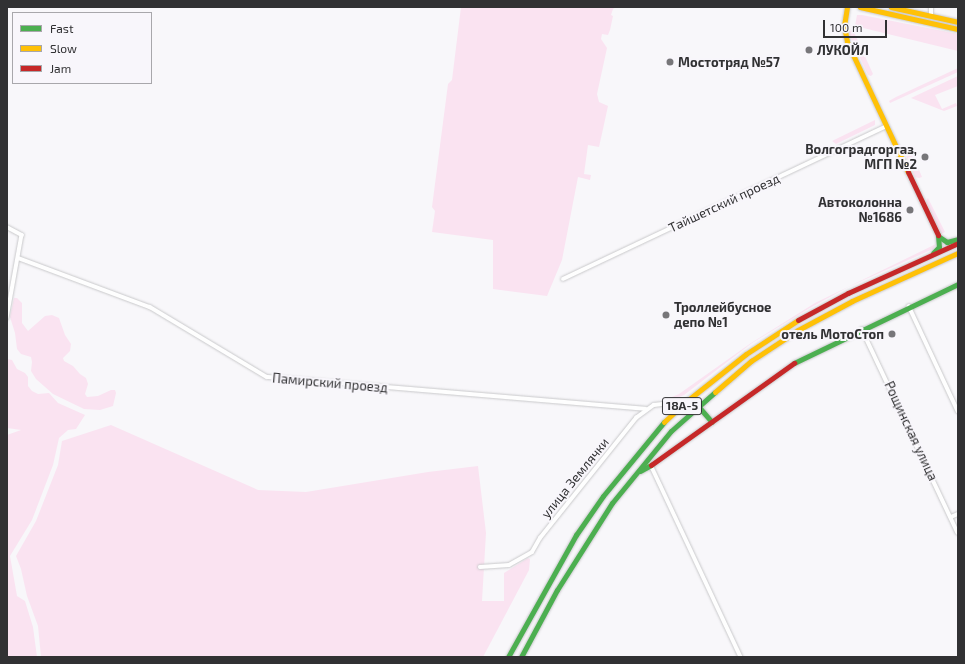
<!DOCTYPE html>
<meta charset="utf-8">
<style>
body{margin:0}
#map{position:relative;width:965px;height:664px;overflow:hidden;background:#f8f7fa;font-family:"Exo 2",sans-serif}
div>[style]{position:absolute}
.green>*{inset:0;background:#fae3f1}
.roads{filter:drop-shadow(0 0 1px #c9c9cb) drop-shadow(0 0 1px #c9c9cb)}
.street>*{height:3.5px;margin:-1.75px;padding:0 1.75px;transform-origin:1.75px;border-radius:1.75px;background:#fefefe}
.fast>*{height:5px;margin:-2.5px;padding:0 2.5px;transform-origin:2.5px;border-radius:2.5px;background:#4caf50}
.slow>*{height:5px;margin:-2.5px;padding:0 2.5px;transform-origin:2.5px;border-radius:2.5px;background:#ffc107}
.jam>*{height:5px;margin:-2.5px;padding:0 2.5px;transform-origin:2.5px;border-radius:2.5px;background:#c62828}
.dots>*{width:11px;height:11px;translate:-50% -50%;box-sizing:border-box;border:2px solid #f8f6fb;border-radius:50%}
span{translate:-50% -50%;white-space:nowrap;text-align:center;line-height:1.15;-webkit-text-stroke:4px #f8f6fb;paint-order:stroke}
.shield-label span{padding:1px 3px;background:#f8f6fb;border:1px solid;border-radius:3px;-webkit-text-stroke-width:0}
.shield-label{font-size:12px;color:#313133;font-weight:700}
.poi-label{font-size:13px;color:#313133;font-weight:700}
.left{translate:0 -50%;text-align:left}
.right{translate:-100% -50%;text-align:right}
.street-label{font-size:13px;color:#313133}
.frame{position:absolute;inset:0;border:8px solid #313133;pointer-events:none}
.legend{position:absolute;left:12px;top:12px;width:140px;height:72px;box-sizing:border-box;background:#f8f6fb;border:1px solid #a8a7ab;margin:0;padding:5px 7px;list-style:none;font-size:12px;color:#313133}
.legend li{display:flex;align-items:center;gap:8px;height:20px}
.legend b{width:20px;border:1px solid #a8a7ab}
.scale{position:absolute;left:823px;top:20px;width:64px;height:18px;box-sizing:border-box;border:2px solid #313133;border-top:0;padding-left:5px;font-size:12px;line-height:14px;white-space:nowrap;color:#313133;-webkit-text-stroke:3px #f8f6fb;paint-order:stroke}
</style>
<div id="map">
<div class="green">
<div style="clip-path:polygon(461px 7px,616px 7px,613px 9px,611px 15px,613px 16px,610px 30px,608px 35px,602px 34px,601px 39px,607px 48px,597px 94px,599px 102px,608px 106px,603px 129px,599px 147px,588px 145px,584px 174px,591px 175px,590px 180px,578px 177px,562px 260px,547px 296px,493px 289px,493px 240px,432px 232px,435px 211px,432px 207px,448px 84px,452px 80px)"></div>
<div style="clip-path:polygon(857px 15px,862px 15px,958px 34px,958px 51px,855px 26px)"></div>
<div style="clip-path:polygon(853px 30px,873px 74px,871px 76px,868px 75px,850px 36px,849px 31px)"></div>
<div style="clip-path:polygon(958px 68px,958px 72px,890px 103px,889px 101px,896px 97px)"></div>
<div style="clip-path:polygon(958px 76px,958px 86px,935px 95px,942px 109px,956px 103px,957px 106px,944px 111px,911px 98px)"></div>
<div style="clip-path:polygon(875px 120px,875px 125px,836px 144px,832px 141px)"></div>
<div style="clip-path:polygon(911px 151px,922px 177px,919px 178px,915px 177px,905px 153px)"></div>
<div style="clip-path:polygon(928px 198px,945px 232px,941px 234px,926px 201px)"></div>
<div style="clip-path:polygon(936px 244px,933px 249px,848px 287px,808px 309px,752px 343px,684px 395px,677px 398px,667px 399px,679px 394px,751px 343px,815px 303px)"></div>
<div style="clip-path:polygon(14px 298px,17px 298px,22px 303px,22px 323px,28px 331px,45px 316px,52px 315px,59px 318px,65px 335px,71px 344px,70px 351px,63px 358px,64px 361px,73px 366px,80px 374px,86px 378px,88px 384px,85px 394px,87px 397px,98px 396px,111px 390px,115px 390px,116px 393px,113px 406px,100px 410px,84px 409px,53px 394px,36px 379px,31px 371px,32px 362px,31px 357px,21px 354px,17px 349px,15px 333px,10px 317px)"></div>
<div style="clip-path:polygon(7px 359px,12px 360px,17px 369px,25px 373px,28px 377px,28px 386px,32px 391px,38px 394px,49px 393px,58px 403px,85px 415px,76px 429px,68px 430px,59px 438px,53px 465px,32px 520px,10px 556px,17px 596px,25px 601px,33px 627px,37px 657px,7px 657px,7px 435px,21px 430px,7px 428px)"></div>
<div style="clip-path:polygon(111px 425px,258px 490px,306px 492px,428px 472px,478px 466px,486px 533px,482px 601px,504px 601px,504px 573px,528px 558px,530px 559px,529px 570px,483px 657px,41px 657px,38px 626px,27px 596px,21px 569px,16px 556px,36px 521px,58px 465px,62px 441px)"></div>
</div>
<div class="roads">
<div class="street">
<div style="left:931px;top:16px;width:9px;rotate:-90deg"></div>
<div style="left:7px;top:227px;width:17px;rotate:28deg"></div>
<div style="left:22px;top:235px;width:84px;rotate:100.2deg"></div>
<div style="left:18px;top:258px;width:141px;rotate:20.4deg"></div>
<div style="left:150px;top:307px;width:136px;rotate:30.9deg"></div>
<div style="left:267px;top:377px;width:380px;rotate:4.8deg"></div>
<div style="left:563px;top:279px;width:357px;rotate:-25.3deg"></div>
<div style="left:909px;top:306px;width:116px;rotate:65deg"></div>
<div style="left:862px;top:329px;width:225px;rotate:64.8deg"></div>
<div style="left:651px;top:465px;width:212px;rotate:64.9deg"></div>
<div style="left:951px;top:517px;width:8px;rotate:-23deg"></div>
<div style="left:480px;top:567px;width:29px;rotate:-4deg"></div>
<div style="left:509px;top:565px;width:26px;rotate:-29deg"></div>
<div style="left:532px;top:552px;width:16px;rotate:-60deg"></div>
<div style="left:540px;top:538px;width:154px;rotate:-51.3deg"></div>
<div style="left:636px;top:418px;width:22px;rotate:-36deg"></div>
<div style="left:654px;top:405px;width:33px;rotate:-7deg"></div>
</div>
<div class="fast">
<div style="left:938px;top:236px;width:11px;rotate:34deg"></div>
<div style="left:947px;top:242px;width:11px;rotate:-15deg"></div>
<div style="left:933px;top:253px;width:8px;rotate:-45deg"></div>
<div style="left:939px;top:247px;width:12px;rotate:-95deg"></div>
<div style="left:794px;top:363px;width:182px;rotate:-25.7deg"></div>
<div style="left:698px;top:406px;width:21px;rotate:49deg"></div>
<div style="left:640px;top:471px;width:13px;rotate:-29deg"></div>
<div style="left:508px;top:657px;width:140px;rotate:-60.9deg"></div>
<div style="left:576px;top:535px;width:47px;rotate:-55.3deg"></div>
<div style="left:603px;top:496px;width:96px;rotate:-50.5deg"></div>
<div style="left:521px;top:657px;width:76px;rotate:-61.8deg"></div>
<div style="left:557px;top:590px;width:103px;rotate:-57.7deg"></div>
<div style="left:612px;top:503px;width:93px;rotate:-50.7deg"></div>
<div style="left:671px;top:431px;width:59px;rotate:-41.6deg"></div>
</div>
<div class="slow">
<div style="left:847px;top:7px;width:19px;rotate:99deg"></div>
<div style="left:844px;top:26px;width:16px;rotate:79deg"></div>
<div style="left:847px;top:42px;width:144px;rotate:64.9deg"></div>
<div style="left:860px;top:7px;width:100px;rotate:12.7deg"></div>
<div style="left:891px;top:7px;width:69px;rotate:12.6deg"></div>
<div style="left:715px;top:392px;width:48px;rotate:-40.7deg"></div>
<div style="left:751px;top:361px;width:56px;rotate:-33.4deg"></div>
<div style="left:798px;top:330px;width:61px;rotate:-28.2deg"></div>
<div style="left:852px;top:301px;width:116px;rotate:-24.4deg"></div>
<div style="left:664px;top:422px;width:33px;rotate:-43deg"></div>
<div style="left:688px;top:400px;width:74px;rotate:-38.4deg"></div>
<div style="left:746px;top:354px;width:62px;rotate:-33.2deg"></div>
</div>
<div class="jam">
<div style="left:908px;top:172px;width:70px;rotate:64.5deg"></div>
<div style="left:798px;top:320px;width:57px;rotate:-28.4deg"></div>
<div style="left:848px;top:293px;width:121px;rotate:-24.4deg"></div>
<div style="left:651px;top:465px;width:176px;rotate:-35.5deg"></div>
</div>
</div>
<div class="dots">
<div style="left:809px;top:50px;background:#777679"></div>
<div style="left:670px;top:62px;background:#777679"></div>
<div style="left:925px;top:157px;background:#777679"></div>
<div style="left:910px;top:210px;background:#777679"></div>
<div style="left:666px;top:315px;background:#777679"></div>
<div style="left:892px;top:334px;background:#777679"></div>
</div>
<div class="shield-label">
<span style="left:682px;top:406px">18А-5</span>
</div>
<div class="poi-label">
<span class="left" style="left:817px;top:50px">ЛУКОЙЛ</span>
<span class="left" style="left:678px;top:62px">Мостотряд №57</span>
<span class="right" style="left:917px;top:157px">Волгоградгоргаз,<br>МГП №2</span>
<span class="right" style="left:902px;top:210px">Автоколонна<br>№1686</span>
<span class="left" style="left:674px;top:315px">Троллейбусное<br>депо №1</span>
<span class="right" style="left:884px;top:334px">отель МотоСтоп</span>
</div>
<div class="street-label">
<span style="left:724px;top:203px;rotate:-25deg">Тайшетский проезд</span>
<span style="left:330px;top:383px;rotate:5deg">Памирский проезд</span>
<span style="left:911px;top:431px;rotate:65deg">Рощинская улица</span>
<span style="left:575px;top:478px;rotate:-51deg">улица Землячки</span>
</div>
<div class="frame"></div>
<ul class="legend">
<li><b style="height:5px;background:#4caf50"></b>Fast</li>
<li><b style="height:5px;background:#ffc107"></b>Slow</li>
<li><b style="height:5px;background:#c62828"></b>Jam</li>
</ul>
<div class="scale">100 m</div>
</div>
